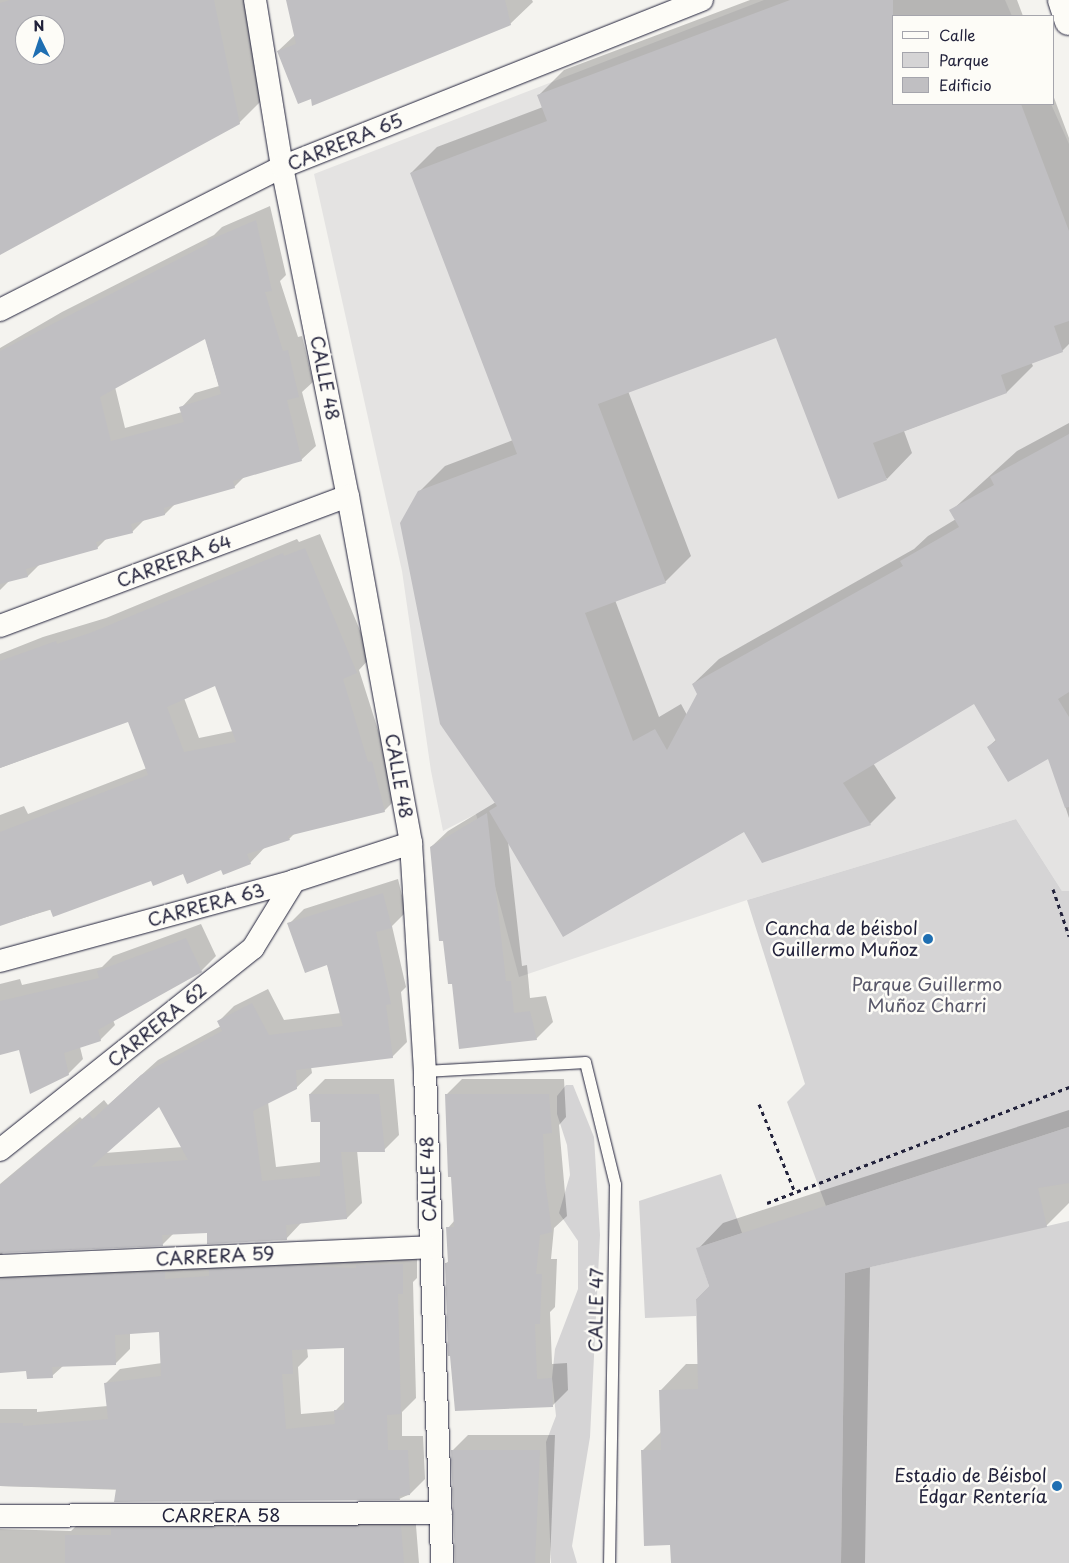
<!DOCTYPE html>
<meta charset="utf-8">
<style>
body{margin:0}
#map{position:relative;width:1069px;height:1563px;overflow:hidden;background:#f4f3ef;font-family:"Playpen Sans",sans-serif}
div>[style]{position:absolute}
.built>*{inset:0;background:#e4e3e2}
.green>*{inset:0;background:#d5d4d5}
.shadow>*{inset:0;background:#0003}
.building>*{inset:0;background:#c0bfc2}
.path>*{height:3px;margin-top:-1.5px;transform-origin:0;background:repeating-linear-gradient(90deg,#22223b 0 4px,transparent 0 8px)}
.roads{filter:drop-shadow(0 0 1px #22223b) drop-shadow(0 0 1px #22223b)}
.lane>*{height:11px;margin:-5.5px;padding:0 5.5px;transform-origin:5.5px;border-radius:5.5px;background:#fdfcf7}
.street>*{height:22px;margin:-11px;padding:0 11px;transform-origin:11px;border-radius:11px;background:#fdfcf7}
.highway>*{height:28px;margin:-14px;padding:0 14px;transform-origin:14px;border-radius:14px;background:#fdfcf7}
.dots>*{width:14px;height:14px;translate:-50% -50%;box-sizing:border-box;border:2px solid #fdfcf7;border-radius:50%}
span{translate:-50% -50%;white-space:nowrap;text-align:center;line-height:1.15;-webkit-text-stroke:5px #fdfcf7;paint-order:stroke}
.street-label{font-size:18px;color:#22223b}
.poi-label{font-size:18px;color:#22223b}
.right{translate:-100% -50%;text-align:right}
.park-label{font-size:18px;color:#585769}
.legend{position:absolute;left:892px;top:15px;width:162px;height:90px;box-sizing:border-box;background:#fdfcf7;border:1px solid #a5a5ac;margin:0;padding:6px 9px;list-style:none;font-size:15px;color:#22223b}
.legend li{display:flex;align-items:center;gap:10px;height:25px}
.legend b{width:25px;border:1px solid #a5a5ac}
.north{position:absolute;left:15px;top:15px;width:50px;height:50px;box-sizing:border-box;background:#fdfcf7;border:1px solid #a5a5ac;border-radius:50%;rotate:356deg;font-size:14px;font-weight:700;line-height:20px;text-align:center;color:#22223b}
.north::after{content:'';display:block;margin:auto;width:18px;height:22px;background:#1f6fb2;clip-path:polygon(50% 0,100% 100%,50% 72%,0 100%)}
</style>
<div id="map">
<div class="built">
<div style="clip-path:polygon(764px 0,1005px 0,1012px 16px,893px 16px,893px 104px,1051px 104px,1069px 144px,1069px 891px,1062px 891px,1016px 819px,747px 900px,519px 977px,476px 814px,443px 831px,431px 771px,402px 571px,314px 174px)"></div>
</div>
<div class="green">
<div style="clip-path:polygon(1016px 819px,1062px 891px,1069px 891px,1069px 1127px,826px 1206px,787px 1102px,805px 1084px,747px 900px)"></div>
<div style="clip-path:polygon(566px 1085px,573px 1085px,594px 1137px,600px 1235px,590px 1437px,572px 1546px,577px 1563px,551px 1563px,546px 1442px,556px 1416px,552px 1378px,555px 1349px,578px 1289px,578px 1241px,559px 1213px,570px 1175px,567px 1145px,557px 1114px,557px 1096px)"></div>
<div style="clip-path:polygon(721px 1174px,742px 1233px,697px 1248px,709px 1286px,696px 1299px,696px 1316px,645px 1318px,639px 1201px)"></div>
<div style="clip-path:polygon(1069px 1221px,1069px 1563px,841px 1563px,845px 1273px)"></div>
</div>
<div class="shadow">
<div style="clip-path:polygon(evenodd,0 0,244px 0,265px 97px,239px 123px,0 254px,0 0,25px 25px,55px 25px,55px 55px,25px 55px,25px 25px)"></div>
<div style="clip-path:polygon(288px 0,532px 0,533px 2px,510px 24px,312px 97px,278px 51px,296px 34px)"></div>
<div style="clip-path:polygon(750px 0,1017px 0,1023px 16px,893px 16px,893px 104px,1053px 104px,1053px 95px,1069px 138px,1069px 344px,1062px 351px,1031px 362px,1033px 366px,1007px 392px,904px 431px,912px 453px,887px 479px,777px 336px,628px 391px,691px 556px,665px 582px,615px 600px,659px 717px,681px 704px,687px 715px,699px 694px,693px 684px,719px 659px,914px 549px,928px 536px,956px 519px,951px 511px,1017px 451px,1069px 423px,1069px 818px,1049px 757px,988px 747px,997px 739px,975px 702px,873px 763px,896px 798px,870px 824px,762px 861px,745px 830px,508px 841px,522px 966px,527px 965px,530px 998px,546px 996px,553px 1022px,536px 1039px,453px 983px,431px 847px,448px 831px,496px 802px,419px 492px,445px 466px,513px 440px,411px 173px,437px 147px,543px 107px,538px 96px,564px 70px)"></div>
<div style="clip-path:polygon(evenodd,270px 206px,286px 275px,280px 281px,298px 337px,302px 336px,313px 382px,302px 392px,316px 446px,301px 460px,245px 476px,234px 487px,175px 504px,165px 514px,145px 519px,132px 532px,107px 538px,97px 548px,40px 564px,28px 576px,9px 581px,0 590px,0 348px,62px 312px,214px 235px,222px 227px,270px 206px,205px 337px,219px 386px,195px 393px,181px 408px,182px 412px,125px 428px,115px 387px,205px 337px)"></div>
<div style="clip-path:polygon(evenodd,320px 534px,371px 657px,359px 670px,399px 796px,384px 811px,295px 833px,289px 839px,265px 847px,250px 863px,152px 879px,0 925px,0 815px,24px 806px,28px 814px,147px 768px,129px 720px,0 768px,0 654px,43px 637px,106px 618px,297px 539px,299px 542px,320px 534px,216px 684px,233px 731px,199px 738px,184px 698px,216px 684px)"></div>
<div style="clip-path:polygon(evenodd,398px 879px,406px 912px,392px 926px,406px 987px,401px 992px,407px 1042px,392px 1057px,311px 1067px,312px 1073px,296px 1088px,268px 1102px,276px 1167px,321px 1162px,322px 1120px,310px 1094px,325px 1079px,394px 1079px,399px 1135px,384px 1150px,357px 1150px,362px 1203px,347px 1218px,301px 1223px,286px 1239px,208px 1231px,174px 1233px,163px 1244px,2px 1252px,4px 1259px,417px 1249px,417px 1278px,413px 1282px,416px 1398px,402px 1412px,402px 1436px,423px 1436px,425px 1479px,410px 1494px,399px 1499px,0 1486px,0 1409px,37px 1409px,37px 1412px,108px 1406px,105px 1384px,120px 1369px,162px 1363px,161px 1331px,130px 1333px,130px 1349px,115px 1364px,63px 1366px,52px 1376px,27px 1369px,0 1372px,0 1184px,80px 1117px,82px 1119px,104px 1100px,108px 1105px,158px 1060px,221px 1026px,219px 1021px,234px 1006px,268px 989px,284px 1020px,341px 1013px,327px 964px,289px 924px,304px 909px,398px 879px,160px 1105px,183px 1147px,105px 1153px,160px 1105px,398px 879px,345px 1347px,345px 1401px,335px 1411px,301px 1414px,298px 1367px,308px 1357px,307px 1348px,345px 1347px)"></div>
<div style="clip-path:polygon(201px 924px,216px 956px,201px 971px,113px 1020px,115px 1025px,100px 1040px,80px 1047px,83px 1059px,68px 1074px,20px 1049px,0 1054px,0 984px,20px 979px,22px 985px,102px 967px,113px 956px)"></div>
<div style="clip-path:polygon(462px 1079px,564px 1079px,566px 1117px,559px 1125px,567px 1216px,554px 1228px,551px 1259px,557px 1259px,555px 1307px,550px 1312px,552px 1364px,567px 1363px,568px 1390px,553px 1405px,446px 1263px,449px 1261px,448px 1228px,455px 1220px,447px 1094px)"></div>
<div style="clip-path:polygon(1069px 1110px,1069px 1203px,1046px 1226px,870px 1266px,865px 1563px,672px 1563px,671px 1543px,642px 1451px,662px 1431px,661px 1390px,686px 1364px,699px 1364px,710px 1286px,698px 1249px,723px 1223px)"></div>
<div style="clip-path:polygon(468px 1435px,555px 1435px,550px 1563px,456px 1563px,452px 1451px)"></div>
<div style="clip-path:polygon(415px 1513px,419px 1563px,0 1563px,0 1529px,71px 1531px,80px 1522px)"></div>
</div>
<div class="building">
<div style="clip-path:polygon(evenodd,10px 0,214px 0,240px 124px,0 255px,0 3px,10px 0,25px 25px,55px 25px,55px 55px,25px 55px,25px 25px)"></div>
<div style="clip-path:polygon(286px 0,505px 0,511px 25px,312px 106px,311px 99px,298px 104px,277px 51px,296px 44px)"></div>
<div style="clip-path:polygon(790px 0,893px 0,893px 104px,1021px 104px,1069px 231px,1069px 321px,1054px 326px,1063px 352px,1001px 375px,1007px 393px,873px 443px,887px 480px,838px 499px,776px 338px,598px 404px,666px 583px,585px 613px,633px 741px,655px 729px,667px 750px,697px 694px,692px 684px,903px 566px,900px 561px,959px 527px,949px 510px,994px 485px,990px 477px,1069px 434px,1069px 692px,1058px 699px,1069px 717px,1069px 807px,1065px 808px,1048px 759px,1008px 782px,987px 747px,996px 741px,974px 704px,843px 783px,871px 825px,762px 863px,744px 832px,563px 937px,489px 811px,497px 806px,440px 724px,400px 523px,418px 491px,517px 454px,410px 173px,547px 121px,537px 95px)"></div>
<div style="clip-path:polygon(evenodd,256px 220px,272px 291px,265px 292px,283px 351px,288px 350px,299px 397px,287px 400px,302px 461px,233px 481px,235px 488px,164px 508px,165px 515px,131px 524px,133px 533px,96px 542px,98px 549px,26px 569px,28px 577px,0 584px,0 351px,208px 244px,207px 241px,256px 220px,205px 339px,221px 394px,179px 407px,184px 422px,111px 441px,100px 397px,205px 339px)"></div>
<div style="clip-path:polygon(evenodd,305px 548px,357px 673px,343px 679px,368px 762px,372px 761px,385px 812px,288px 836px,290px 840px,247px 854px,251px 864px,223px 875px,221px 870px,187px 884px,183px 874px,153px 886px,151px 881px,53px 917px,50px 909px,0 926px,0 832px,148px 775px,128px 722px,0 768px,0 661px,56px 641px,57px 644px,90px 633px,283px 553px,284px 556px,305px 548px,215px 686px,236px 742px,184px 752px,167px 707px,215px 686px)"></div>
<div style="clip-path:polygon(487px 813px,506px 981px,511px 981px,514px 1013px,530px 1011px,537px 1040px,459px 1049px,452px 984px,448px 984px,443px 941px,439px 941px,430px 847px)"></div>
<div style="clip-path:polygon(evenodd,383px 893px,392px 928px,376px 932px,391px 1004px,386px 1005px,393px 1058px,296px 1070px,297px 1089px,253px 1111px,262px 1181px,320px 1176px,320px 1122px,311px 1122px,309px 1094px,379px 1094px,385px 1152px,341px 1152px,347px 1219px,286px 1225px,287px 1240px,207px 1244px,207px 1233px,162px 1235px,163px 1246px,0 1253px,0 1185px,65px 1131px,67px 1133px,89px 1114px,93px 1119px,141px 1075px,222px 1031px,217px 1021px,252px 1003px,269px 1035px,343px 1026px,327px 965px,305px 973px,287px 923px,383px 893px,159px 1107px,188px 1160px,91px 1167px,159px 1107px)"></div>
<div style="clip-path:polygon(186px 938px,202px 972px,98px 1030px,101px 1041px,64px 1053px,69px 1075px,30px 1094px,19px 1050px,0 1055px,0 1001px,99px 978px,97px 971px)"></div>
<div style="clip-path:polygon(445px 1094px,549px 1094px,552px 1133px,543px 1134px,545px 1180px,552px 1232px,540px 1235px,536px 1274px,542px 1274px,540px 1324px,535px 1324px,537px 1379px,552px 1378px,553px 1407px,455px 1411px,450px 1356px,448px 1356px,445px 1263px,448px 1263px,446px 1227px,454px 1227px,451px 1177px,448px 1177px)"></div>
<div style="clip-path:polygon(1069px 1127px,1069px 1183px,1038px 1188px,1047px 1227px,845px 1273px,841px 1563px,671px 1563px,670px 1545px,644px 1546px,641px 1450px,661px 1450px,659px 1390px,698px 1389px,696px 1299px,709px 1286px,696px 1248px)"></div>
<div style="clip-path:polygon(evenodd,403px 1264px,403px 1294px,398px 1294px,401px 1414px,387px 1415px,388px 1450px,408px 1450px,410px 1495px,399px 1496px,400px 1500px,114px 1502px,116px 1489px,0 1486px,0 1423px,23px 1423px,23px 1426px,108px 1419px,104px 1383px,161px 1376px,159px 1332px,115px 1335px,116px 1365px,52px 1367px,53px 1378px,27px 1379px,26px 1371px,0 1373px,0 1279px,165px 1272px,165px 1279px,209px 1276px,209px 1270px,296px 1266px,356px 1268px,356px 1265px,403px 1264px,344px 1348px,344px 1410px,334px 1410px,335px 1424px,286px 1429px,282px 1374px,293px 1374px,292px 1350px,344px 1348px)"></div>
<div style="clip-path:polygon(451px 1450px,540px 1450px,535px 1563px,455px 1563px)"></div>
<div style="clip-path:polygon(401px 1526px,404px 1563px,65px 1563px,65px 1535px,111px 1535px,111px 1528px)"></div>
</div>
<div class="path">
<div style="left:1053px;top:889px;width:50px;rotate:71.2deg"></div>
<div style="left:759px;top:1104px;width:95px;rotate:67.8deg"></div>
<div style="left:767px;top:1203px;width:324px;rotate:-21deg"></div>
</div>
<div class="roads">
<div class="lane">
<div style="left:425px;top:1071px;width:160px;rotate:-3.2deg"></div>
<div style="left:585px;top:1062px;width:126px;rotate:76.2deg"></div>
<div style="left:615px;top:1184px;width:379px;rotate:90.9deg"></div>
</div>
<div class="street">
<div style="left:255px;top:0;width:169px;rotate:80.8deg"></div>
<div style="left:282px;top:167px;width:336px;rotate:78.7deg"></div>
<div style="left:348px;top:496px;width:353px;rotate:79.7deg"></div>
<div style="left:411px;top:843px;width:228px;rotate:86.5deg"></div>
<div style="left:425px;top:1071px;width:492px;rotate:88deg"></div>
<div style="left:0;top:310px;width:316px;rotate:-26.9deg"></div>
<div style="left:282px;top:167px;width:452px;rotate:-21.7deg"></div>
<div style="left:0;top:626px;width:371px;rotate:-20.5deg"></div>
<div style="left:0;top:961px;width:305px;rotate:-15.2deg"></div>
<div style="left:294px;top:881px;width:123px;rotate:-18deg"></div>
<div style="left:0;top:1150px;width:324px;rotate:-38.6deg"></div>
<div style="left:253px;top:948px;width:79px;rotate:-58.5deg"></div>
<div style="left:0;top:1266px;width:430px;rotate:-2.5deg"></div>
<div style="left:0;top:1516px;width:441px;rotate:-0.4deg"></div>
</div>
<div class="highway">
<div style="left:1062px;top:0;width:22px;rotate:72deg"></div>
</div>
</div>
<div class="dots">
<div style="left:928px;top:939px;background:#1f6fb2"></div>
<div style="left:1057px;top:1486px;background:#1f6fb2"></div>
</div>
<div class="street-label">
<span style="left:345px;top:142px;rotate:-22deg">CARRERA 65</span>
<span style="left:325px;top:378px;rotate:79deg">CALLE 48</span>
<span style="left:174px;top:561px;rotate:-20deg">CARRERA 64</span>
<span style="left:399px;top:776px;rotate:80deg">CALLE 48</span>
<span style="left:206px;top:905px;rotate:-15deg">CARRERA 63</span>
<span style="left:157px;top:1025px;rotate:-39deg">CARRERA 62</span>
<span style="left:428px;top:1179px;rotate:-92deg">CALLE 48</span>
<span style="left:215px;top:1256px;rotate:-3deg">CARRERA 59</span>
<span style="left:596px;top:1310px;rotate:-89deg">CALLE 47</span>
<span style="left:221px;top:1515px">CARRERA 58</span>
</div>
<div class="poi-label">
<span class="right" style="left:918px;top:939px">Cancha de béisbol<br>Guillermo Muñoz</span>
<span class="right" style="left:1047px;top:1486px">Estadio de Béisbol<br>Édgar Rentería</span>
</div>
<div class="park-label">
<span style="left:927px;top:995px">Parque Guillermo<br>Muñoz Charri</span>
</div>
<ul class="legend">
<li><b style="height:6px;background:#fdfcf7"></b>Calle</li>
<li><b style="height:14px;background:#d5d4d5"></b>Parque</li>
<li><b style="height:14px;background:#c0bfc2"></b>Edificio</li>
</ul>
<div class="north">N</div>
</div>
